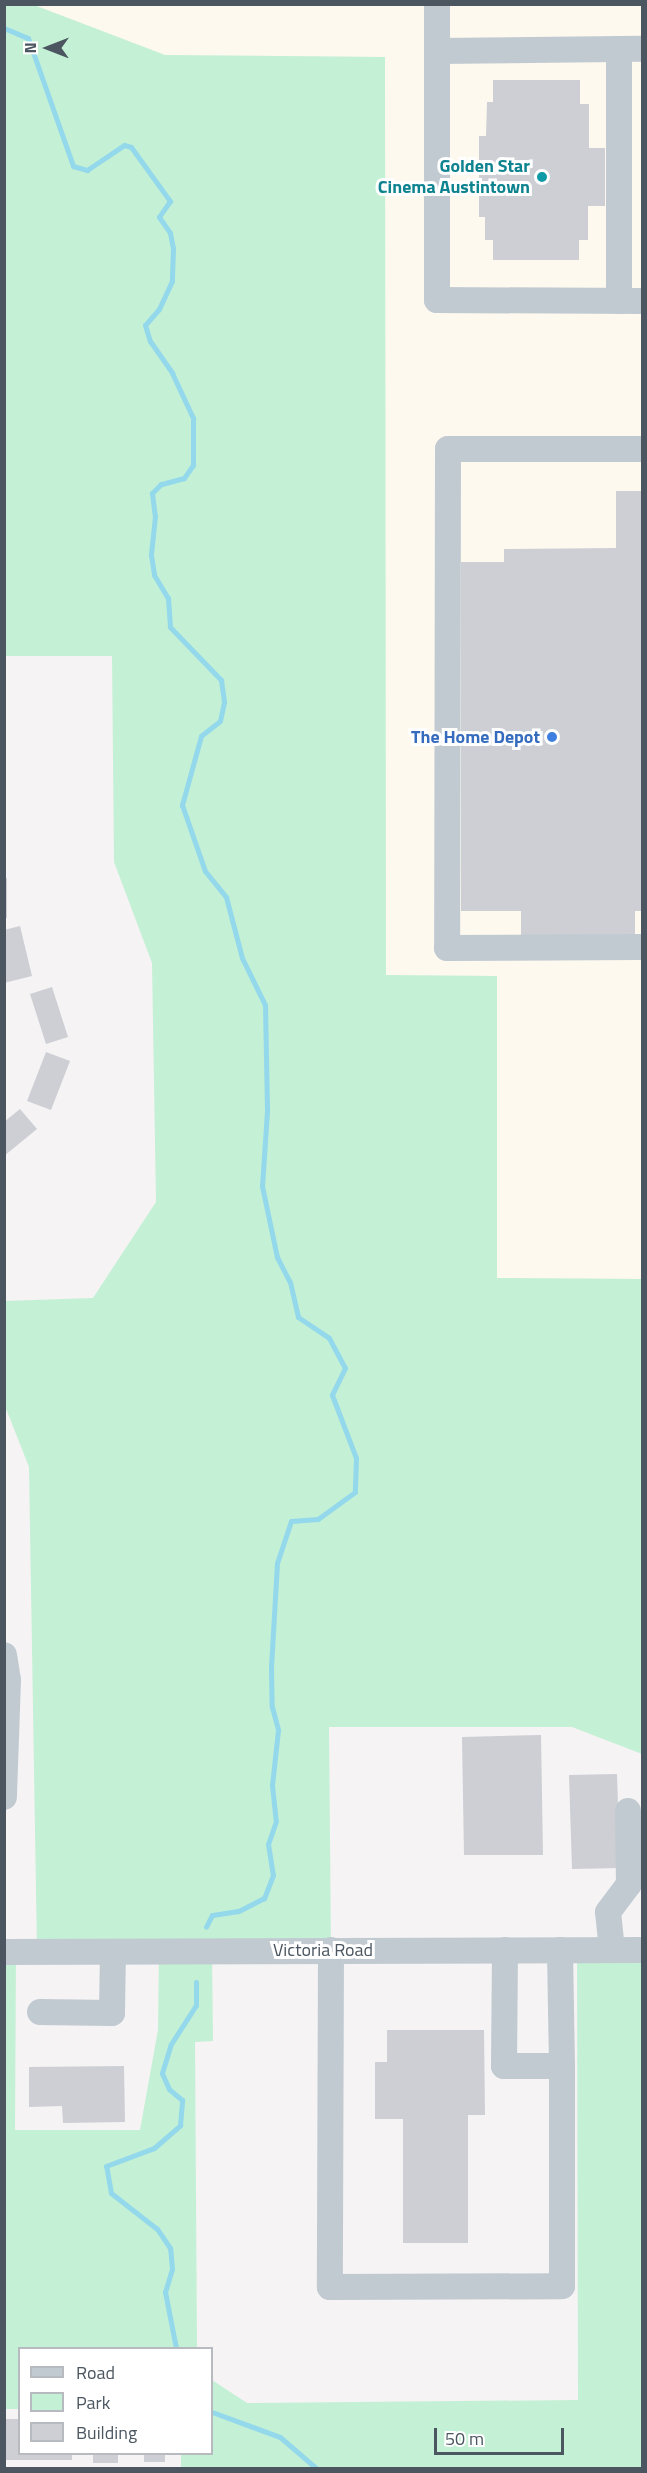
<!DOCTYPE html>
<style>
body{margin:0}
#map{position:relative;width:647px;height:2473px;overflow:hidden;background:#f5f3f3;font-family:"Titillium Web",sans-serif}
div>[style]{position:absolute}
.commercial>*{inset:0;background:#fdf9ef}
.green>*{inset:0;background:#c4f0d6}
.stream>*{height:5px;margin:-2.5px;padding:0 2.5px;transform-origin:2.5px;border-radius:2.5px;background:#93d8eb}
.building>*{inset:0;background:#cdcfd5}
.minor>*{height:26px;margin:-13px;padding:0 13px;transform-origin:13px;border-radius:13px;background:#c1cad1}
.dots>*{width:16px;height:16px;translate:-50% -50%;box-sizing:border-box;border:3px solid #fff;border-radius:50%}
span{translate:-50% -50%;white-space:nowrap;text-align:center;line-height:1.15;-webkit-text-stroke:6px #fff;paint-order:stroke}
.culture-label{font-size:18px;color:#0d838f;font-weight:700}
.right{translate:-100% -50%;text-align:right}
.shop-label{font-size:18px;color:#366cbe;font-weight:700}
.street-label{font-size:18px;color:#4b5660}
.frame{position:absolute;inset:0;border:6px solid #4b5660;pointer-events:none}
.legend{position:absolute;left:18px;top:2347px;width:195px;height:108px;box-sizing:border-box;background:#fff;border:2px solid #b7bbbf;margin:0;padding:8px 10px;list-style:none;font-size:18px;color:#4b5660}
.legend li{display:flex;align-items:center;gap:12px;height:30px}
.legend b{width:30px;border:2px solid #b7bbbf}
.north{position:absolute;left:18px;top:18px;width:60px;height:60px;-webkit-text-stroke:4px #fff;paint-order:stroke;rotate:270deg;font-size:16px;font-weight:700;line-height:24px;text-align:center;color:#4b5660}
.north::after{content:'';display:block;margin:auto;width:21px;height:27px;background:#4b5660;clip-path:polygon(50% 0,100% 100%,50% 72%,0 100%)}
.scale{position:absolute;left:434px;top:2428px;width:130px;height:27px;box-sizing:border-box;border:3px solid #4b5660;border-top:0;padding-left:8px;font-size:18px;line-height:21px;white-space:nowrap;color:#4b5660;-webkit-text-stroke:4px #fff;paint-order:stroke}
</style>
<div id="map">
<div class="commercial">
<div style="clip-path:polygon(34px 5px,642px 5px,642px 1279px,497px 1278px,497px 976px,386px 975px,385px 57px,165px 55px)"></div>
</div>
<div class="green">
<div style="clip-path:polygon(5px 5px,34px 5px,165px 55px,385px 57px,386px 975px,497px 976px,497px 1278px,642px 1279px,642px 1754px,572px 1727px,329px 1727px,331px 1950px,212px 1950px,213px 2041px,195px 2042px,197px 2348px,20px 2348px,19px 2409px,4px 2409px,5px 1952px,16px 1952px,15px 2130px,140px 2130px,158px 2030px,159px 1951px,37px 1951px,29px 1467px,5px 1406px,4px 1301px,93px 1298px,156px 1202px,152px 963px,114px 862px,112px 656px,5px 656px)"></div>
<div style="clip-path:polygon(577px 1950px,642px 1950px,642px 2468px,181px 2468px,181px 2454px,212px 2454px,212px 2380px,247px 2403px,578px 2400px)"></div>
</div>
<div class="stream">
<div style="left:4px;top:28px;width:26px;rotate:23deg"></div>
<div style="left:28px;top:38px;width:136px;rotate:70.6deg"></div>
<div style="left:73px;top:166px;width:15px;rotate:16deg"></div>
<div style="left:87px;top:170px;width:45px;rotate:-34deg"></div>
<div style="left:124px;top:145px;width:7px;rotate:16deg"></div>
<div style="left:131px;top:147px;width:67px;rotate:54.2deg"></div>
<div style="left:170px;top:201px;width:19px;rotate:125deg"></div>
<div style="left:159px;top:217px;width:19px;rotate:55deg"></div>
<div style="left:170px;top:233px;width:15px;rotate:79deg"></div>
<div style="left:173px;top:248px;width:33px;rotate:92deg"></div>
<div style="left:172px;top:281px;width:31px;rotate:115deg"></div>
<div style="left:159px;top:309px;width:21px;rotate:131deg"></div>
<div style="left:145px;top:325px;width:17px;rotate:73deg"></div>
<div style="left:150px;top:341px;width:39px;rotate:55deg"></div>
<div style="left:172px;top:373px;width:50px;rotate:65deg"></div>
<div style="left:193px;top:418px;width:47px;rotate:90deg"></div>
<div style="left:193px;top:465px;width:16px;rotate:125deg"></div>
<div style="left:184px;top:478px;width:24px;rotate:165deg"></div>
<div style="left:161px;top:484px;width:13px;rotate:135deg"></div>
<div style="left:152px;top:493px;width:23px;rotate:83deg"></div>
<div style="left:155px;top:516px;width:39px;rotate:96deg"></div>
<div style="left:151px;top:555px;width:20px;rotate:81deg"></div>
<div style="left:154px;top:575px;width:27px;rotate:59deg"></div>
<div style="left:168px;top:598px;width:29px;rotate:86deg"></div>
<div style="left:170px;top:627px;width:74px;rotate:46.1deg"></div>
<div style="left:221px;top:680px;width:22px;rotate:82deg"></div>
<div style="left:224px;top:702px;width:19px;rotate:102deg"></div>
<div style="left:220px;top:721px;width:24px;rotate:142deg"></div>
<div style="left:201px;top:736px;width:72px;rotate:105.4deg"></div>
<div style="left:182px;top:805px;width:70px;rotate:70.8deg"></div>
<div style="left:205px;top:871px;width:33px;rotate:51deg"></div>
<div style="left:226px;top:897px;width:63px;rotate:75.3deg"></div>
<div style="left:242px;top:958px;width:52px;rotate:63.9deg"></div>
<div style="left:265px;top:1005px;width:106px;rotate:88.9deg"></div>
<div style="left:267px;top:1111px;width:75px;rotate:93.8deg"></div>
<div style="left:262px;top:1186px;width:73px;rotate:78.1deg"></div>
<div style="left:277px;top:1257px;width:28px;rotate:63deg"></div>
<div style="left:290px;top:1282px;width:36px;rotate:77deg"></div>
<div style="left:298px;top:1317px;width:37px;rotate:34deg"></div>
<div style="left:329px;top:1338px;width:34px;rotate:62deg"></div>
<div style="left:345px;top:1368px;width:30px;rotate:116deg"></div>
<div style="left:332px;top:1395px;width:67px;rotate:69.1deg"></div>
<div style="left:356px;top:1458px;width:34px;rotate:92deg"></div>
<div style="left:355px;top:1492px;width:46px;rotate:143.9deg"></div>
<div style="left:318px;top:1519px;width:27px;rotate:176deg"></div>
<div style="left:291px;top:1521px;width:44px;rotate:108.4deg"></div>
<div style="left:277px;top:1563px;width:105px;rotate:93.3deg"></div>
<div style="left:271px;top:1668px;width:39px;rotate:89deg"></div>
<div style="left:272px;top:1707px;width:24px;rotate:75deg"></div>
<div style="left:278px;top:1730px;width:55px;rotate:96.2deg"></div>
<div style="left:272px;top:1785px;width:36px;rotate:84deg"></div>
<div style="left:276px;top:1821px;width:24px;rotate:109deg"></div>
<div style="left:268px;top:1844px;width:31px;rotate:81deg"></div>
<div style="left:273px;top:1875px;width:25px;rotate:111deg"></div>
<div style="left:264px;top:1898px;width:29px;rotate:153deg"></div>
<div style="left:238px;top:1911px;width:26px;rotate:171deg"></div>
<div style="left:212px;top:1915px;width:13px;rotate:117deg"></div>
<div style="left:176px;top:2348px;width:57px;rotate:-101.1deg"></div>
<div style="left:165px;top:2292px;width:24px;rotate:-73deg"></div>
<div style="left:172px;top:2269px;width:21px;rotate:-95deg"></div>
<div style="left:170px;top:2248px;width:23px;rotate:-124deg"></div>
<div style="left:157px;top:2229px;width:58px;rotate:-142deg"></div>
<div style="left:111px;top:2193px;width:27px;rotate:-100deg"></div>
<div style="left:106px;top:2166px;width:51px;rotate:-20.6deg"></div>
<div style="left:154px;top:2148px;width:35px;rotate:-41deg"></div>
<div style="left:180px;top:2125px;width:25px;rotate:-85deg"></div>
<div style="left:182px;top:2100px;width:17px;rotate:-140deg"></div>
<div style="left:169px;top:2089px;width:17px;rotate:-114deg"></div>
<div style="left:162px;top:2073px;width:30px;rotate:-73deg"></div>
<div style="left:171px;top:2044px;width:46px;rotate:-57.3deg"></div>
<div style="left:196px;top:2005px;width:23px;rotate:-90deg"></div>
<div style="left:212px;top:2412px;width:72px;rotate:20.2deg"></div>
<div style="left:280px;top:2437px;width:48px;rotate:40.7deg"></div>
</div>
<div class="building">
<div style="clip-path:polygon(493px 80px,580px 80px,580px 104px,589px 104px,589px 148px,605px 148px,605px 206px,588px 206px,588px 240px,579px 240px,579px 260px,493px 260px,493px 240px,485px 240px,485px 217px,479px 217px,479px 136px,486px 136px,487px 102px,493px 102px)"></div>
<div style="clip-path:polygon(616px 491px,642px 491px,642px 911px,635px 911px,635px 944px,521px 944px,521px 911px,461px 911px,461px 562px,504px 562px,504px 549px,616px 548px)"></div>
<div style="clip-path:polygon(4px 878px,7px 878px,7px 918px,4px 918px)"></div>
<div style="clip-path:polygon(20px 926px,32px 976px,4px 983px,4px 930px)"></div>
<div style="clip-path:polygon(52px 987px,68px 1037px,46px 1044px,30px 994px)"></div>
<div style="clip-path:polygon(46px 1052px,70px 1061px,51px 1110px,27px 1101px)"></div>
<div style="clip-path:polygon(20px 1109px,37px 1129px,4px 1156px,4px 1122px)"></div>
<div style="clip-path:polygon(541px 1735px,543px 1855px,464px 1855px,462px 1737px)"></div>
<div style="clip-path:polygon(617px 1774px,620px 1868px,572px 1869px,569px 1775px)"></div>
<div style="clip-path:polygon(387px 2030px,484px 2030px,485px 2115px,468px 2115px,468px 2243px,403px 2243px,403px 2119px,375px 2119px,375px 2062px,387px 2062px)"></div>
<div style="clip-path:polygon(124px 2066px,125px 2122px,63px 2123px,62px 2106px,29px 2107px,29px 2067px)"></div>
<div style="clip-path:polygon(5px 2419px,20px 2419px,20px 2454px,72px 2454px,72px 2460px,5px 2460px)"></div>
<div style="clip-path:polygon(93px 2454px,118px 2454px,118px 2463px,93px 2463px)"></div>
<div style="clip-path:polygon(144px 2454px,165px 2454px,165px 2462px,144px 2462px)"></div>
</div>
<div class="minor">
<div style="left:437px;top:4px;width:296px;rotate:90deg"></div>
<div style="left:437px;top:300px;width:205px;rotate:0.3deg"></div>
<div style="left:619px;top:49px;width:252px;rotate:90deg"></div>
<div style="left:437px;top:51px;width:205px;rotate:-0.6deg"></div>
<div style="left:642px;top:449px;width:194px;rotate:180deg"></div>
<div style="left:448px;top:449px;width:499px;rotate:90.1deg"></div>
<div style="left:447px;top:948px;width:195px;rotate:-0.3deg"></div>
<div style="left:4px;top:1655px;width:25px;rotate:81deg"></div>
<div style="left:8px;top:1680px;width:117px;rotate:92deg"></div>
<div style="left:331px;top:1950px;width:337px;rotate:90.2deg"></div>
<div style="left:330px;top:2287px;width:232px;rotate:-0.2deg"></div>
<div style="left:562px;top:2286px;width:220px;rotate:-90deg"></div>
<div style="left:505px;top:1950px;width:116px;rotate:90.5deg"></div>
<div style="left:504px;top:2066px;width:58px"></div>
<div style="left:562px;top:2066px;width:116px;rotate:-91deg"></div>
<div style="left:612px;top:1950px;width:38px;rotate:-96deg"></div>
<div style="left:608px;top:1912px;width:35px;rotate:-53deg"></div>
<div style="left:629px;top:1884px;width:73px;rotate:-90.8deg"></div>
<div style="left:4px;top:1952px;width:638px;rotate:-0.18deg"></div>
<div style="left:40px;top:2012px;width:72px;rotate:0.8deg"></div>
<div style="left:112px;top:2013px;width:61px;rotate:-89.1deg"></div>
</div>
<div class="dots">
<div style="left:542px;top:177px;background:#0f9aa8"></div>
<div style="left:552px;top:737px;background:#3f7fe0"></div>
</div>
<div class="culture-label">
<span class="right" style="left:530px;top:177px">Golden Star<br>Cinema Austintown</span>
</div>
<div class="shop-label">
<span class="right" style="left:540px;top:737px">The Home Depot</span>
</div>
<div class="street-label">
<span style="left:323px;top:1950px">Victoria Road</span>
</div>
<div class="frame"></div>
<ul class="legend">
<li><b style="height:8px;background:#c1cad1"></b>Road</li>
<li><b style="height:16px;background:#c4f0d6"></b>Park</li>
<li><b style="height:16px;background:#cdcfd5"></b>Building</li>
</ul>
<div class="north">N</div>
<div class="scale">50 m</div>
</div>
